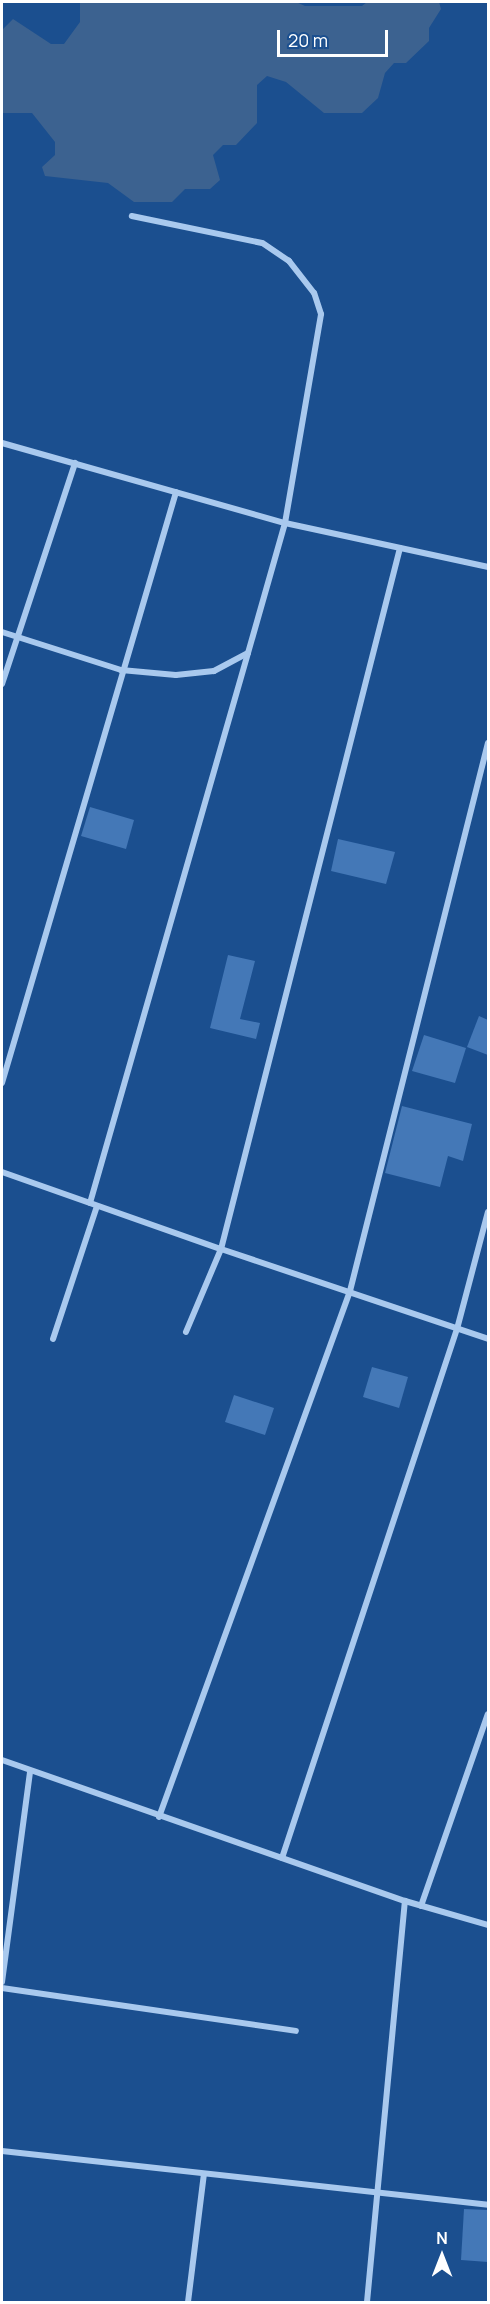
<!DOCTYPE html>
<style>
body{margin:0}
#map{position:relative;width:490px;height:2304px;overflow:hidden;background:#1b4f8f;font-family:Manrope,sans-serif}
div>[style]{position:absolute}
.water>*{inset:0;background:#3c6290}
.building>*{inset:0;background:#4478b7}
.street>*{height:6px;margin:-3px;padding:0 3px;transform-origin:3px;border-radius:3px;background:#a9c9ee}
span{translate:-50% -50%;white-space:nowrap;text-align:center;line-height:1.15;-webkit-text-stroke:4.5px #1b4f8f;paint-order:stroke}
.frame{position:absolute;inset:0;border:3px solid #fff;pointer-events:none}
.north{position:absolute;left:412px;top:2226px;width:60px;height:60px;-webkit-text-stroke:4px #1b4f8f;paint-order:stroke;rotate:0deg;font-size:16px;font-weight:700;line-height:24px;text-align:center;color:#fff}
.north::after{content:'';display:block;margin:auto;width:21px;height:27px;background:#fff;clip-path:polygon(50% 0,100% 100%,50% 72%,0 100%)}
.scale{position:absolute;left:277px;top:30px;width:111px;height:27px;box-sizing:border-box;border:3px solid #fff;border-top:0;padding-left:8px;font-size:18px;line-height:21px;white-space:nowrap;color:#fff;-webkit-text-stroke:4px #1b4f8f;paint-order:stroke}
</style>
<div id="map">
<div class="water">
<div style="clip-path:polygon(80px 2px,296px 2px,305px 6px,362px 6px,367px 2px,439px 2px,441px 9px,429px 28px,429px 41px,406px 63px,394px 63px,385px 73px,378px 98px,362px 113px,324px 113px,286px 82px,267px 76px,257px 85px,257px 123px,236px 145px,223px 145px,213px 155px,220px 180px,210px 189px,185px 189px,172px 202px,134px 202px,108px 183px,45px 176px,42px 167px,55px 155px,55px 142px,32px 113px,2px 113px,2px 30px,13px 19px,51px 44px,64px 44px,80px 22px)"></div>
</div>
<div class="building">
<div style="clip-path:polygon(90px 807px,134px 820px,126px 849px,81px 836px)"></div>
<div style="clip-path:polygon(338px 839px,395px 852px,386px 884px,331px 871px)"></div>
<div style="clip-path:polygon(228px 955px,255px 961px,240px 1019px,260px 1023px,256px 1039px,210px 1028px)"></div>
<div style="clip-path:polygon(479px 1016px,488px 1020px,488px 1055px,467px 1047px)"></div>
<div style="clip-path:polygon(424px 1035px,466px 1048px,455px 1083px,412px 1071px)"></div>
<div style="clip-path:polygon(402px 1106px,472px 1124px,463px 1161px,448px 1156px,440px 1187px,385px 1173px)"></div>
<div style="clip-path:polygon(372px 1367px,408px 1377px,399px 1408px,363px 1397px)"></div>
<div style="clip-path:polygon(234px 1395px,274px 1408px,265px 1435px,225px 1422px)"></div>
<div style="clip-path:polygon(464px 2209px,488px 2210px,488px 2262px,461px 2260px)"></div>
</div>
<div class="street">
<div style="left:2px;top:443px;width:294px;rotate:15.8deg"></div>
<div style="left:285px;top:523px;width:208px;rotate:12.2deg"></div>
<div style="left:400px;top:548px;width:723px;rotate:104.32deg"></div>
<div style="left:221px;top:1249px;width:282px;rotate:18.6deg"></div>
<div style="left:2px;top:632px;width:125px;rotate:17.7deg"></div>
<div style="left:121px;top:670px;width:55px;rotate:5.2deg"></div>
<div style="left:176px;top:675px;width:38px;rotate:-6deg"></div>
<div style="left:214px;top:671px;width:38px;rotate:-28deg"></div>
<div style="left:248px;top:653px;width:135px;rotate:-74.1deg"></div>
<div style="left:285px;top:523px;width:212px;rotate:-80.2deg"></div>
<div style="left:321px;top:314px;width:22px;rotate:-108deg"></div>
<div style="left:314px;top:293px;width:41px;rotate:-128deg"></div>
<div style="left:289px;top:261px;width:32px;rotate:-146deg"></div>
<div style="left:262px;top:243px;width:133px;rotate:-168.3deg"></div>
<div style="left:2px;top:684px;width:233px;rotate:-71.7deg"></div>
<div style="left:2px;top:1083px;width:616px;rotate:-73.59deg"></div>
<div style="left:2px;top:1172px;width:232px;rotate:19.4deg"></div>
<div style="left:221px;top:1249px;width:90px;rotate:112.9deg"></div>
<div style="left:90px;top:1203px;width:572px;rotate:-73.97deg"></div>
<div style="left:53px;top:1339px;width:140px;rotate:-71.7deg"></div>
<div style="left:2px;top:1760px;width:427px;rotate:19.3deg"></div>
<div style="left:405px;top:1901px;width:86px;rotate:16.1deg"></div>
<div style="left:159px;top:1817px;width:560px;rotate:-70.04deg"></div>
<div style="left:350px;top:1291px;width:565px;rotate:-75.87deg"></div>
<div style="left:282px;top:1858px;width:557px;rotate:-71.7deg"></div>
<div style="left:457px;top:1329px;width:121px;rotate:-75.2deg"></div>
<div style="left:421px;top:1906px;width:203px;rotate:-70.8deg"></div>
<div style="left:2px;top:1982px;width:213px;rotate:-82.4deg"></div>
<div style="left:2px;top:1988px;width:297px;rotate:8.3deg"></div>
<div style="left:2px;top:2151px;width:489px;rotate:6.3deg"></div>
<div style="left:188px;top:2302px;width:129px;rotate:-82.9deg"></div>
<div style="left:367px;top:2302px;width:403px;rotate:-84.6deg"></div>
</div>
<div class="frame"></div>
<div class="north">N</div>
<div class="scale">20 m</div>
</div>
